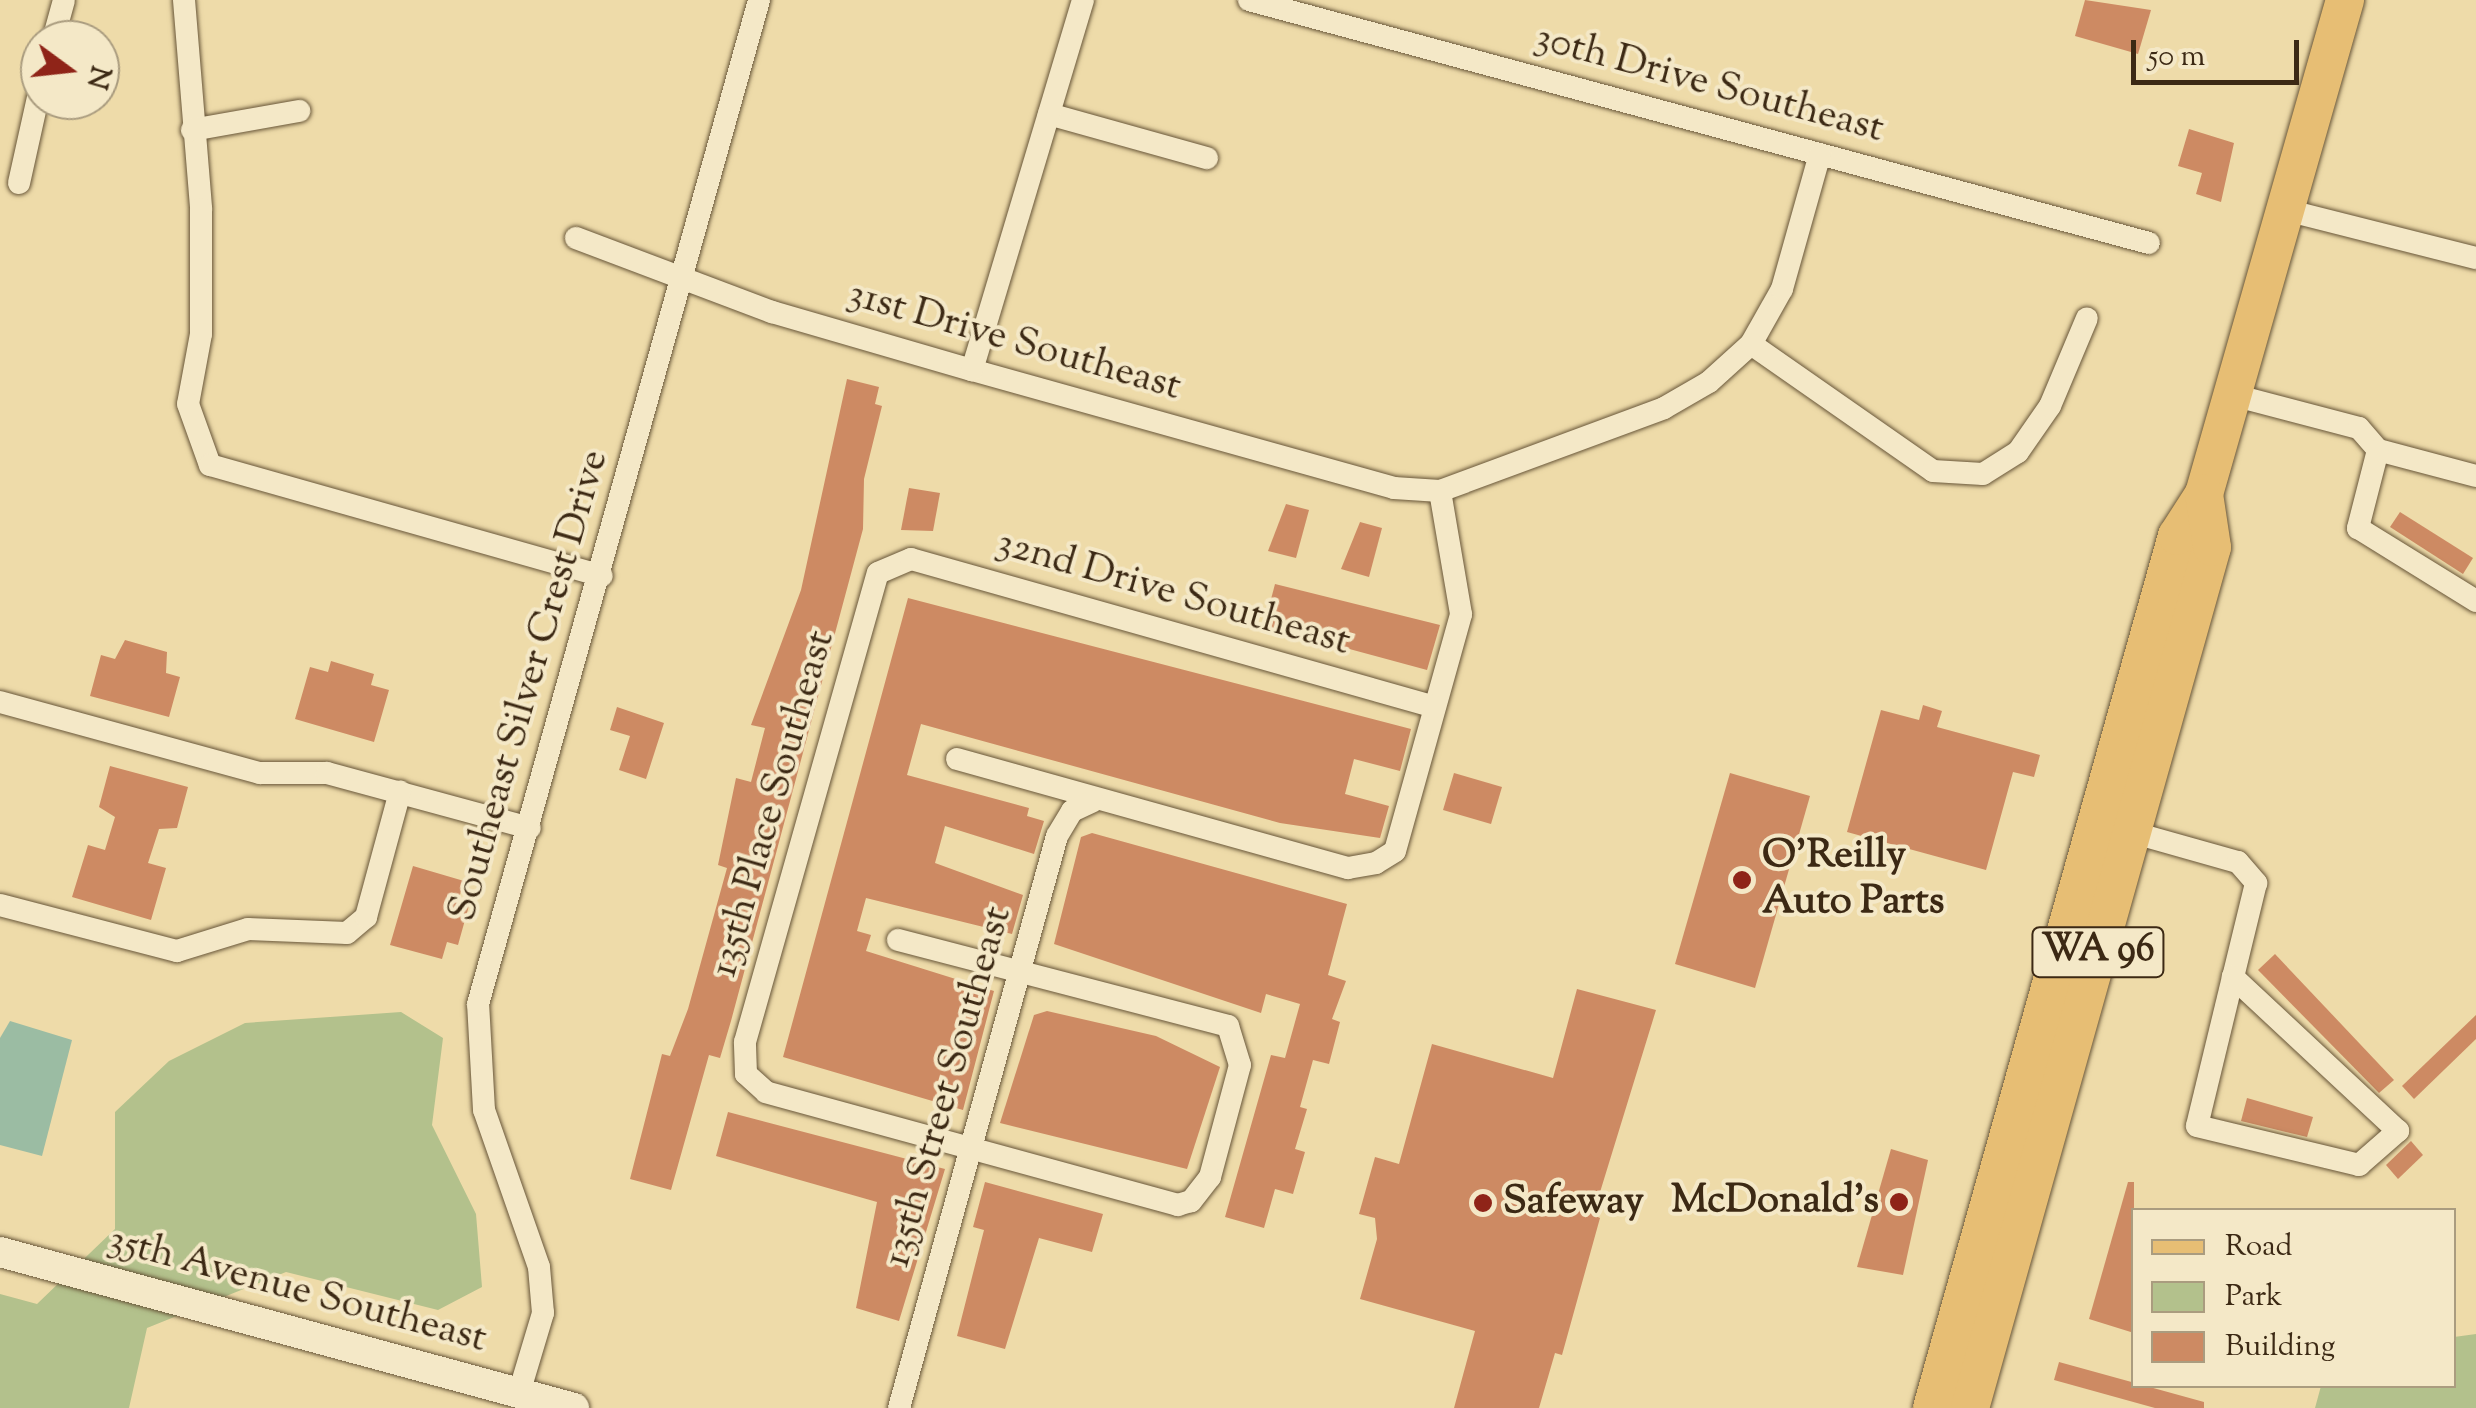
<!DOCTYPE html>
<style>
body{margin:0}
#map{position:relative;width:2476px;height:1408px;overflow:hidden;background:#eedba9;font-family:"Sorts Mill Goudy",serif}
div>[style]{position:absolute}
.green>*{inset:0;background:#b3c18c}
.water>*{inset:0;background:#9bbca3}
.building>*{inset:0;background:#cd8a63}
.roads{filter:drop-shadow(0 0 2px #685639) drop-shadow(0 0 2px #685639)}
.minor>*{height:22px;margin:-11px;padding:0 11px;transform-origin:11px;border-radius:11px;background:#f4e8c7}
.tertiary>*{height:30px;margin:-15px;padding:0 15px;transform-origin:15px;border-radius:15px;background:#f4e8c7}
.primary>*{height:38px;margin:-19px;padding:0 19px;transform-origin:19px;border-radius:19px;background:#e7be74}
.dots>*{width:28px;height:28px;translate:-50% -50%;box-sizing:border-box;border:5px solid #f4e8c7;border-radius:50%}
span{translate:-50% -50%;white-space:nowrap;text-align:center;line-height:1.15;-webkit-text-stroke:8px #f4e8c7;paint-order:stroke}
.shield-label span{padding:2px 8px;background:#f4e8c7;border:2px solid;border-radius:8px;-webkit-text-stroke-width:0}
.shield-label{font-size:38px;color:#3c2914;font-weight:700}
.street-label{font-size:40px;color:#3c2914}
.poi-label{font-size:40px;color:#3c2914;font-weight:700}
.left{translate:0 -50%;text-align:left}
.right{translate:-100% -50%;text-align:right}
.legend{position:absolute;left:2131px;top:1208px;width:325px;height:180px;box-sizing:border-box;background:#f4e8c7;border:2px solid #aa9c7f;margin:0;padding:12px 18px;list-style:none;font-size:30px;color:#3c2914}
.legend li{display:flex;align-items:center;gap:20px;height:50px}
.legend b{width:50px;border:2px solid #aa9c7f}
.north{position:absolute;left:20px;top:20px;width:100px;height:100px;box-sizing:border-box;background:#f4e8c7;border:2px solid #aa9c7f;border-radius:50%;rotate:105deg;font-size:28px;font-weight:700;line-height:40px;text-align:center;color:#3c2914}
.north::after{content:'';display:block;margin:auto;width:35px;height:45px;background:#8f2418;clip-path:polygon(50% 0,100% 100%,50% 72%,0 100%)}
.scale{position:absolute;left:2131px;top:40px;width:168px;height:45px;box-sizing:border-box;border:5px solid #3c2914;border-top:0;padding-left:12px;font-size:30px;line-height:35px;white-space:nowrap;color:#3c2914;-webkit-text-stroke:8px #f4e8c7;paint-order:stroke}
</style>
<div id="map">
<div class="green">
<div style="clip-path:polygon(401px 1012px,443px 1038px,432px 1125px,476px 1214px,482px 1287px,438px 1310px,286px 1272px,147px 1328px,129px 1408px,0 1408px,0 1294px,37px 1304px,115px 1229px,115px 1112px,169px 1061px,245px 1023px)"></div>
<div style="clip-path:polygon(2476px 1334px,2476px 1408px,2315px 1408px,2321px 1386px,2454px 1386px,2454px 1337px)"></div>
</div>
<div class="water">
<div style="clip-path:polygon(10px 1021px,72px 1040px,42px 1156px,0 1145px,0 1038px)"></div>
</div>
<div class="building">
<div style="clip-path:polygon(2085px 0,2151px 10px,2138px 54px,2075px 36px)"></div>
<div style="clip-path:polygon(2189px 129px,2234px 143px,2221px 202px,2196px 194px,2202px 173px,2178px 166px)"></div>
<div style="clip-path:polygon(847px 379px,879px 387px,875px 404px,882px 406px,864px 479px,863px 529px,731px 1021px,720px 1058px,709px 1055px,671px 1190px,630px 1179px,662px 1054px,670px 1056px,688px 1009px,727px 868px,718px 865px,736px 778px,751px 782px,765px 728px,751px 725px,801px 590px)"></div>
<div style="clip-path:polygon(909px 488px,940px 493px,933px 531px,901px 530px)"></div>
<div style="clip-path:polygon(1286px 504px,1309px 510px,1296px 558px,1268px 551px)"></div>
<div style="clip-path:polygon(2400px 512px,2473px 558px,2463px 574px,2390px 527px)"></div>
<div style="clip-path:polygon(1360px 522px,1382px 528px,1369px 577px,1341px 569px)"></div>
<div style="clip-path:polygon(1275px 584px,1440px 625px,1427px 670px,1264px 626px)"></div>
<div style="clip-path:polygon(908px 598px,1411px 729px,1400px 771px,1354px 759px,1345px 794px,1389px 806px,1380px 838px,1280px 823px,921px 724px,907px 775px,1029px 808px,1027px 816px,1044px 821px,1034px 854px,945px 826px,935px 863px,1023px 895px,1012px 934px,866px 898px,857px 931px,871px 935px,866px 951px,994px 991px,963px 1110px,783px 1057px)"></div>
<div style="clip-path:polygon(125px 640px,167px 652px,166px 673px,180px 677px,169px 717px,90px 696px,101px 655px,115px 659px)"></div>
<div style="clip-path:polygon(331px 661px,374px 674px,371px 685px,389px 690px,374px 742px,295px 719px,310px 667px,328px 672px)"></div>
<div style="clip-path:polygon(1923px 705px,1942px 711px,1937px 727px,2040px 755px,2034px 777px,2013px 772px,1986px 870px,1847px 832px,1881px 710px,1919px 720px)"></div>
<div style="clip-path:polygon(617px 707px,664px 723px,646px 779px,619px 770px,630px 736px,610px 730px)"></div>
<div style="clip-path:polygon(110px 766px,188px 787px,177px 828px,159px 829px,148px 863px,166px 868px,151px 920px,72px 897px,88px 845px,105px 850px,115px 817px,99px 807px)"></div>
<div style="clip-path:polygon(1454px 773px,1502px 787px,1491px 824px,1443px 810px)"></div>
<div style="clip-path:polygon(1730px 773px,1810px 796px,1755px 988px,1675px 964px)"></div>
<div style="clip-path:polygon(1092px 833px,1347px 904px,1328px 975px,1346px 981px,1332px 1019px,1340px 1022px,1329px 1064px,1313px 1060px,1300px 1107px,1307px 1109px,1295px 1149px,1305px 1152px,1293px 1194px,1275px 1189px,1264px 1228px,1225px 1217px,1271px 1055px,1285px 1058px,1300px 1004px,1266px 994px,1261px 1013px,1054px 944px,1081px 837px)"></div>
<div style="clip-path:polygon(413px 866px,464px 881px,459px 898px,470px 902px,458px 945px,447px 942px,442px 959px,390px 945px)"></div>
<div style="clip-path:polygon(2275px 954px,2394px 1080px,2379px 1093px,2258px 970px)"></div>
<div style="clip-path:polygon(1577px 989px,1656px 1010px,1593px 1215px,1600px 1218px,1562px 1355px,1555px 1353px,1539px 1408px,1454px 1408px,1475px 1331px,1360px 1299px,1377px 1239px,1375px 1218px,1359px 1214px,1375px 1157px,1399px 1164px,1432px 1044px,1553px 1078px)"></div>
<div style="clip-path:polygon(1047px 1011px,1156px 1036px,1220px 1067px,1187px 1169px,1000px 1123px,1034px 1015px)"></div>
<div style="clip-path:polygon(2476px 1015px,2476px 1039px,2414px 1099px,2402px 1086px)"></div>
<div style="clip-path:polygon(2247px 1098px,2313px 1117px,2307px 1137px,2241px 1121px)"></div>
<div style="clip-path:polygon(728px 1112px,945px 1169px,899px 1321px,856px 1308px,877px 1202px,716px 1156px)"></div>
<div style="clip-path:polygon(2411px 1141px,2423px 1155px,2398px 1179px,2386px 1165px)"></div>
<div style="clip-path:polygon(1891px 1149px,1928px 1160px,1903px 1275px,1857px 1267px)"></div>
<div style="clip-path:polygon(985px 1182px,1103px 1214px,1092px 1252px,1039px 1238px,1005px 1349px,957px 1336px,984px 1230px,973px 1227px)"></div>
<div style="clip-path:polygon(2128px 1182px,2134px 1182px,2134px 1333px,2089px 1319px)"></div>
<div style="clip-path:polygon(2059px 1362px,2204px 1402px,2204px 1408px,2155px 1408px,2054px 1380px)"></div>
</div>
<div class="roads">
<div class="minor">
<div style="left:184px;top:0;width:210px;rotate:85.3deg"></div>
<div style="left:201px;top:209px;width:125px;rotate:90deg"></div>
<div style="left:201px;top:334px;width:71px;rotate:100.5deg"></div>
<div style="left:188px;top:404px;width:65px;rotate:70.2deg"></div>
<div style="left:210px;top:465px;width:407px;rotate:15.8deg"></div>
<div style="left:1249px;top:0;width:932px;rotate:15.11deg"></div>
<div style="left:53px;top:40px;width:41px;rotate:-74.6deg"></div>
<div style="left:1049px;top:114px;width:164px;rotate:15.6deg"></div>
<div style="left:192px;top:130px;width:109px;rotate:-10.1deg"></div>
<div style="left:19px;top:183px;width:97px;rotate:-77.5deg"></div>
<div style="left:2286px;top:210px;width:196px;rotate:14.2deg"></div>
<div style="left:576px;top:238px;width:210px;rotate:20.7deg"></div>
<div style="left:772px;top:312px;width:208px;rotate:16.2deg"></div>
<div style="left:972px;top:370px;width:438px;rotate:15.6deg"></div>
<div style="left:1394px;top:488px;width:46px;rotate:3.7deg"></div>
<div style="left:1440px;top:491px;width:239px;rotate:-20.3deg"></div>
<div style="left:1664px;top:408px;width:52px;rotate:-30deg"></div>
<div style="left:1709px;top:382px;width:57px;rotate:-42.1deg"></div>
<div style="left:1751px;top:344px;width:63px;rotate:-60.6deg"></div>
<div style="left:1782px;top:289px;width:140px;rotate:-74.3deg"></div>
<div style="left:1751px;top:344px;width:222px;rotate:34.9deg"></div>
<div style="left:1933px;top:471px;width:50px;rotate:3.4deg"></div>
<div style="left:1983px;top:474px;width:41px;rotate:-32.2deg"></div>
<div style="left:2018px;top:452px;width:56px;rotate:-55.2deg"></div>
<div style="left:2050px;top:406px;width:95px;rotate:-67.2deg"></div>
<div style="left:972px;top:370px;width:386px;rotate:-73.3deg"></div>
<div style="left:2233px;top:395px;width:130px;rotate:14.7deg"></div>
<div style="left:2359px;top:428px;width:29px;rotate:49deg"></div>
<div style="left:2378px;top:450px;width:101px;rotate:14.9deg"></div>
<div style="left:2378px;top:450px;width:81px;rotate:104.4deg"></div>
<div style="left:2358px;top:528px;width:139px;rotate:31.7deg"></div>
<div style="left:0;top:702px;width:270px;rotate:15.3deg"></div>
<div style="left:260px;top:773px;width:67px"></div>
<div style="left:327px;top:773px;width:210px;rotate:15.2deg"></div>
<div style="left:957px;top:759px;width:406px;rotate:15.6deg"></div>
<div style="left:1348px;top:868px;width:28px;rotate:-10deg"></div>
<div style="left:1376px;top:863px;width:22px;rotate:-32deg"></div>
<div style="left:1395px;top:851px;width:246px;rotate:-74.4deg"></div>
<div style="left:1461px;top:614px;width:125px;rotate:-99.7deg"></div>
<div style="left:2131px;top:832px;width:111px;rotate:15.7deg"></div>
<div style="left:2238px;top:862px;width:28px;rotate:49deg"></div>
<div style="left:2256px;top:883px;width:97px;rotate:103.7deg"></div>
<div style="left:2233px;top:977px;width:153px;rotate:103.6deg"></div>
<div style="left:2197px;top:1126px;width:167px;rotate:13.5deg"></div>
<div style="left:2359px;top:1165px;width:52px;rotate:-41.1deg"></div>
<div style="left:2398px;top:1131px;width:226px;rotate:-137deg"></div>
<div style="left:0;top:905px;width:183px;rotate:14.6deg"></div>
<div style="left:177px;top:951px;width:74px;rotate:-17.2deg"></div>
<div style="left:248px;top:929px;width:99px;rotate:2.3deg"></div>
<div style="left:347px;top:933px;width:25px;rotate:-40deg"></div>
<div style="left:366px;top:917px;width:130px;rotate:-74.8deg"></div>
<div style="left:898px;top:940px;width:341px;rotate:14.6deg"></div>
<div style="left:1228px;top:1026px;width:41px;rotate:72.9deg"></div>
<div style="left:1240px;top:1065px;width:116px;rotate:105deg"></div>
<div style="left:1210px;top:1177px;width:31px;rotate:128deg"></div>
<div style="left:1191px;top:1201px;width:14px;rotate:163deg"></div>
<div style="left:1178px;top:1205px;width:427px;rotate:-164.7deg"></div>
<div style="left:766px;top:1092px;width:27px;rotate:-138deg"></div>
<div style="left:746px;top:1074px;width:32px;rotate:-92deg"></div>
<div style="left:745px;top:1042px;width:487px;rotate:-74.2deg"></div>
<div style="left:878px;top:573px;width:36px;rotate:-23deg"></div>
<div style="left:911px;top:559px;width:544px;rotate:15.77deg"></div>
<div style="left:519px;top:1393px;width:84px;rotate:-73.3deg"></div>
<div style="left:543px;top:1313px;width:46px;rotate:-95deg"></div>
<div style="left:539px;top:1267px;width:166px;rotate:-109.3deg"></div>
<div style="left:484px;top:1110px;width:106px;rotate:-93.2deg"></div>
<div style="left:478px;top:1004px;width:1043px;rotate:-74.36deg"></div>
<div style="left:899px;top:1408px;width:593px;rotate:-74.56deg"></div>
<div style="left:1057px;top:836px;width:29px;rotate:-59deg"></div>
<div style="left:1072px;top:811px;width:23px;rotate:-25deg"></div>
</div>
<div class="tertiary">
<div style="left:0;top:1252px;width:595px;rotate:15.2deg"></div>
</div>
<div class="primary">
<div style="left:1932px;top:1408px;width:906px;rotate:-74.31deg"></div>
<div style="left:2177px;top:536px;width:50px;rotate:-57.3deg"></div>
<div style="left:2204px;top:494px;width:514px;rotate:-74.07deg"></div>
<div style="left:1970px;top:1408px;width:894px;rotate:-74.3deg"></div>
<div style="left:2212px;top:547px;width:54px;rotate:-98.6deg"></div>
</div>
</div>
<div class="dots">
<div style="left:1742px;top:880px;background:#8f2418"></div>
<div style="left:1899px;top:1202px;background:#8f2418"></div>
<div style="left:1483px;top:1203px;background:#8f2418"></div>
</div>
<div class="shield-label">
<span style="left:2098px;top:952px">WA 96</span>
</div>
<div class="street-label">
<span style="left:1709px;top:85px;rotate:15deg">30th Drive Southeast</span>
<span style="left:1014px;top:342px;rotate:16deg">31st Drive Southeast</span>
<span style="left:1173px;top:594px;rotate:16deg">32nd Drive Southeast</span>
<span style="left:530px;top:686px;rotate:-74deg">Southeast Silver Crest Drive</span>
<span style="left:774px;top:804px;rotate:-74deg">135th Place Southeast</span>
<span style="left:949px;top:1087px;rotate:-74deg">135th Street Southeast</span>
<span style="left:297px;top:1291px;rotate:15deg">35th Avenue Southeast</span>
</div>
<div class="poi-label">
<span class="left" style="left:1762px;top:880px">O'Reilly<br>Auto Parts</span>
<span class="right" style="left:1879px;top:1202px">McDonald's</span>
<span class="left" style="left:1503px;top:1203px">Safeway</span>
</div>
<ul class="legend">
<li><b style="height:12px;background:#e7be74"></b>Road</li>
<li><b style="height:28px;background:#b3c18c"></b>Park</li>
<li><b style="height:28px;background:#cd8a63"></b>Building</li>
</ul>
<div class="north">N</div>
<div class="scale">50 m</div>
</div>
